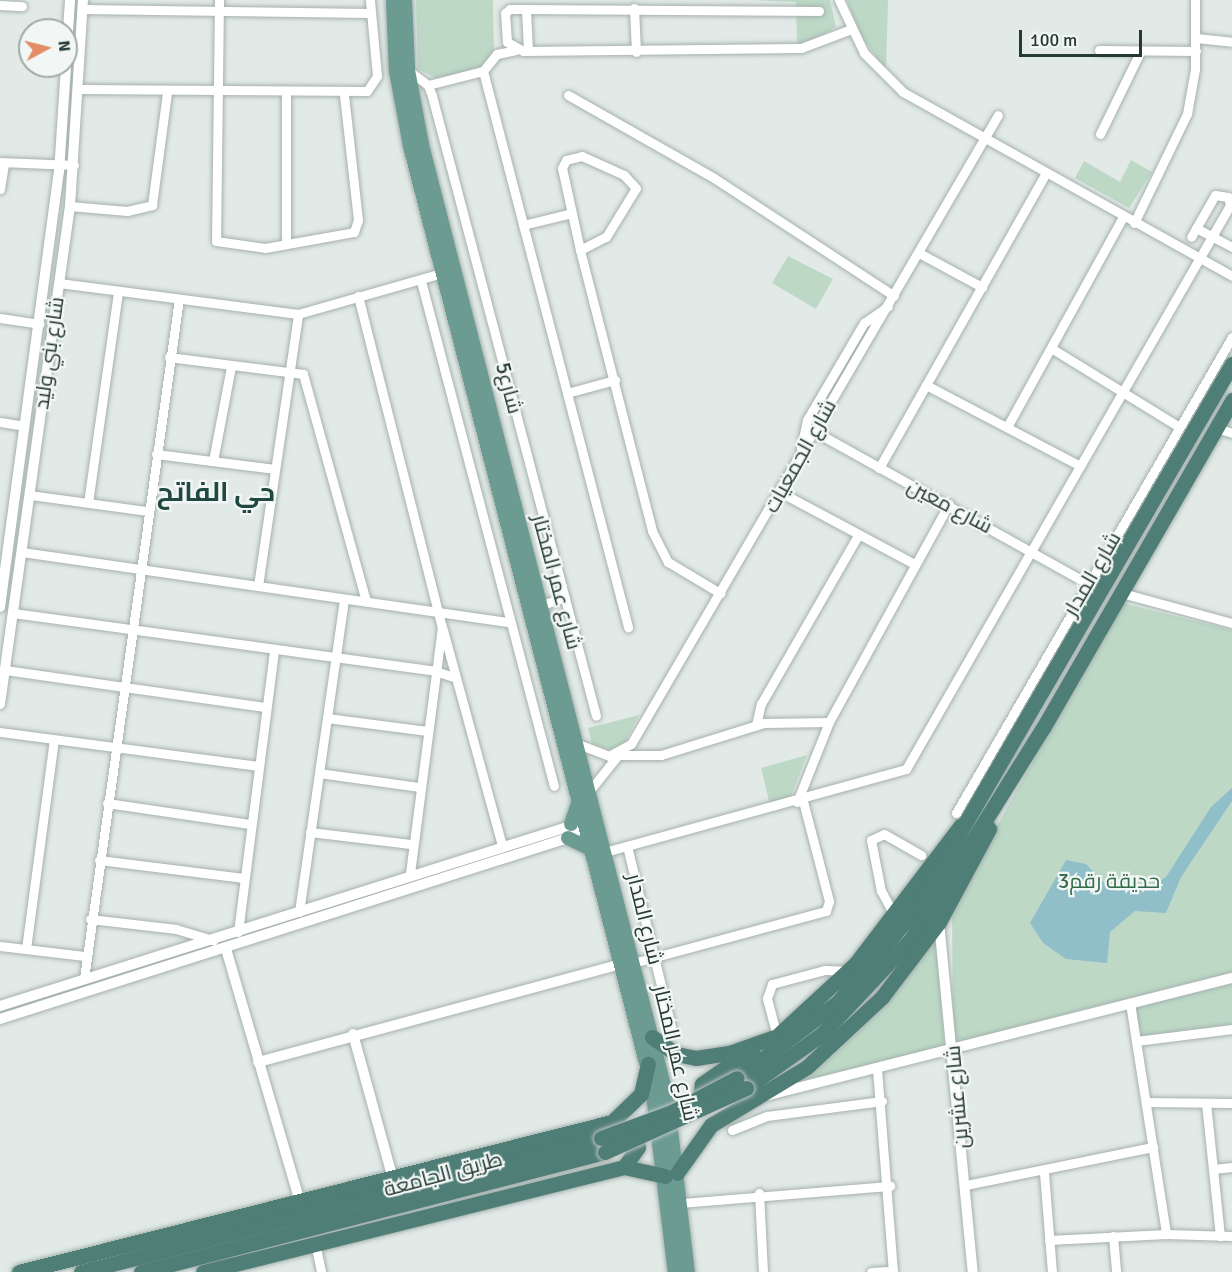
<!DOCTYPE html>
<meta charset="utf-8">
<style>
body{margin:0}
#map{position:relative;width:1232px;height:1272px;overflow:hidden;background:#e2eae7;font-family:Signika,Cairo,sans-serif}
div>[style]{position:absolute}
.green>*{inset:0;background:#bdd9c6}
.water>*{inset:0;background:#90bec9}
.roads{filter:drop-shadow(0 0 2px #a5b1ae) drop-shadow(0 0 2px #a5b1ae)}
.minor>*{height:9px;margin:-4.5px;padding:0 4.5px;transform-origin:4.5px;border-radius:4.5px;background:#fff}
.tertiary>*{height:10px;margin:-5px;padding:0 5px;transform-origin:5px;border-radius:5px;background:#fff}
.primary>*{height:14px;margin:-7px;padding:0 7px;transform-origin:7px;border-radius:7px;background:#6b9b91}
.trunk>*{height:15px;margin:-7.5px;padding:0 7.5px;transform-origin:7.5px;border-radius:7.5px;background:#4f7e76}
.bridges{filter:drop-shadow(0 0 2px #bdc4c2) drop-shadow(0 0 2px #bdc4c2)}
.trunk-bridge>*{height:15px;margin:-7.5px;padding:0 7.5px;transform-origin:7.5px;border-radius:7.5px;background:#4f7e76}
span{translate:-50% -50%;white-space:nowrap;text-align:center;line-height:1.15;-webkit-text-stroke:4.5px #f2f7f5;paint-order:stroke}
.street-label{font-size:21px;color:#243934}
.park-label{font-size:21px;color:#336b4b}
.district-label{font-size:27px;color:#224941;font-weight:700}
.north{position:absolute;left:18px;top:18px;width:60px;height:60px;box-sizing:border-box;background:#f2f7f5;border:2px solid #a0aba8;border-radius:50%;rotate:83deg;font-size:16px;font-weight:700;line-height:24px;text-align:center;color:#243934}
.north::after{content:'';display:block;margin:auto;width:21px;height:27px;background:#e28c68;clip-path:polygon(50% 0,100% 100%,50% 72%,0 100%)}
.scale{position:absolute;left:1019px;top:30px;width:123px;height:27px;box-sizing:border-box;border:3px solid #243934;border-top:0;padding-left:8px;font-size:18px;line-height:21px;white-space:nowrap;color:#243934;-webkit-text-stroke:4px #f2f7f5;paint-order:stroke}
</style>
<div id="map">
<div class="green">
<div style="clip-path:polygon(416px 0,493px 0,494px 56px,485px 68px,439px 80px,418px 69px)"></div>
<div style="clip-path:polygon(754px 0,830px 0,836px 27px,809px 43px,797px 44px,796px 2px)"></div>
<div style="clip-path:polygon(847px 0,888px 0,886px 70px,861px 36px)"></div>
<div style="clip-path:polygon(1131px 160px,1152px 172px,1129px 208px,1075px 178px,1084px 161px,1120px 182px)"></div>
<div style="clip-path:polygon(788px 256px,833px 279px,816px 309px,772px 283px)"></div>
<div style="clip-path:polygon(1122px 603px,1232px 630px,1232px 1029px,1136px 1041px,1131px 1003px,953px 1049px,952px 906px)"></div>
<div style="clip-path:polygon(639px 715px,625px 742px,610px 750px,592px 744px,588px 728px)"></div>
<div style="clip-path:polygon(807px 755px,790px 799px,770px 805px,761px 768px)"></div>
<div style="clip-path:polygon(936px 939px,945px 1049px,808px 1079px,882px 1009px)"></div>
</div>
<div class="water">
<div style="clip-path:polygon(1232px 788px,1232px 801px,1181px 877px,1166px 913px,1135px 911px,1110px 932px,1107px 963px,1066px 959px,1043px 943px,1030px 923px,1066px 860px,1086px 864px,1111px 890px,1146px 890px,1166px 877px,1211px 807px)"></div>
</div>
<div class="roads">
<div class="minor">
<div style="left:219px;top:0;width:241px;rotate:90.7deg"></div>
<div style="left:216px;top:241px;width:49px;rotate:8.1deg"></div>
<div style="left:265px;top:248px;width:90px;rotate:-10.2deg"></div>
<div style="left:354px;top:232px;width:13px;rotate:-72deg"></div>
<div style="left:358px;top:220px;width:126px;rotate:-96.4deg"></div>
<div style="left:839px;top:0;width:59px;rotate:64.7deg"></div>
<div style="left:864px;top:53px;width:55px;rotate:45deg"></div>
<div style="left:903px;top:92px;width:377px;rotate:29.2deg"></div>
<div style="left:0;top:5px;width:22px;rotate:3deg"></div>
<div style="left:634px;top:8px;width:44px;rotate:87.4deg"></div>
<div style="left:83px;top:9px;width:287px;rotate:0.8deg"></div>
<div style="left:526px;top:9px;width:293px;rotate:0.4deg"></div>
<div style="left:1196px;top:38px;width:36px;rotate:6deg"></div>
<div style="left:1099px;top:50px;width:97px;rotate:0.6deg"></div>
<div style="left:528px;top:51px;width:42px;rotate:-92.7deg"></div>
<div style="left:526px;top:9px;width:16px;rotate:180deg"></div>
<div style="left:510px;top:9px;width:6px;rotate:141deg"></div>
<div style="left:505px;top:13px;width:29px;rotate:86deg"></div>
<div style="left:507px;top:42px;width:18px;rotate:29deg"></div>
<div style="left:523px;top:51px;width:278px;rotate:-0.6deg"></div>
<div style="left:801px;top:48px;width:51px;rotate:-20.6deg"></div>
<div style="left:408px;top:70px;width:25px;rotate:37deg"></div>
<div style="left:428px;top:85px;width:12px;rotate:70deg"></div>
<div style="left:432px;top:96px;width:641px;rotate:75.18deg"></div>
<div style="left:483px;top:71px;width:575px;rotate:75.38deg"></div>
<div style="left:428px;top:85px;width:57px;rotate:-14.3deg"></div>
<div style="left:483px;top:71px;width:22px;rotate:-51deg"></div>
<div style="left:497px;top:54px;width:19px;rotate:-12deg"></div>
<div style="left:78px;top:89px;width:289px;rotate:0.4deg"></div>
<div style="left:367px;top:91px;width:18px;rotate:-56deg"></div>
<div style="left:377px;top:76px;width:76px;rotate:-95.3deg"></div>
<div style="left:568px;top:95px;width:168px;rotate:29.6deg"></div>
<div style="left:714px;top:178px;width:215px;rotate:33.2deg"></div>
<div style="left:1100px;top:134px;width:93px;rotate:-64deg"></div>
<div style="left:0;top:162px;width:74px;rotate:2.3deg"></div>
<div style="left:0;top:189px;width:26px;rotate:-81deg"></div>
<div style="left:70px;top:206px;width:57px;rotate:5deg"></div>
<div style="left:127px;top:211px;width:26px;rotate:-13deg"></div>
<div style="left:152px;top:205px;width:114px;rotate:-82.4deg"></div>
<div style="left:1134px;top:223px;width:121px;rotate:-64.1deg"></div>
<div style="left:1187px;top:114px;width:46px;rotate:-79.9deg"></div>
<div style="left:1195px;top:69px;width:69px;rotate:-90deg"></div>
<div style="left:523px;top:225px;width:50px;rotate:-13.8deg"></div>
<div style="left:1196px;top:228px;width:41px;rotate:27.8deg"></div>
<div style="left:286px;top:244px;width:149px;rotate:-90deg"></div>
<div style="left:580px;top:250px;width:29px;rotate:-27deg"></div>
<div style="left:606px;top:237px;width:57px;rotate:-58.5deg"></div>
<div style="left:636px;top:188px;width:18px;rotate:-133deg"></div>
<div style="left:624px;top:175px;width:46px;rotate:-155.7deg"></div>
<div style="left:582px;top:156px;width:16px;rotate:166deg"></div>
<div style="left:566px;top:160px;width:9px;rotate:117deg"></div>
<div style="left:562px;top:168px;width:84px;rotate:77.6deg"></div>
<div style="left:580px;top:250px;width:290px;rotate:75.6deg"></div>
<div style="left:652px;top:531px;width:35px;rotate:63deg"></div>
<div style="left:668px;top:562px;width:61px;rotate:30.8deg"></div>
<div style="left:919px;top:253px;width:72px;rotate:28.4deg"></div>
<div style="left:421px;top:281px;width:522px;rotate:75.25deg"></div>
<div style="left:59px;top:283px;width:241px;rotate:7.4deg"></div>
<div style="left:298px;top:314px;width:150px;rotate:-15.9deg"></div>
<div style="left:358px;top:296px;width:341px;rotate:75.8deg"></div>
<div style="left:442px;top:627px;width:249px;rotate:97.4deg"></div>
<div style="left:0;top:318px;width:40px;rotate:8.5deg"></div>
<div style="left:1051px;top:348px;width:149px;rotate:31.6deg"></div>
<div style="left:169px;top:357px;width:135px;rotate:7.2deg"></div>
<div style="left:303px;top:374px;width:236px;rotate:74.5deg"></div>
<div style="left:926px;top:385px;width:174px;rotate:27.7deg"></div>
<div style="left:567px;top:393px;width:50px;rotate:-15.2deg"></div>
<div style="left:0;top:422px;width:24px;rotate:9deg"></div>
<div style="left:1007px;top:427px;width:240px;rotate:-61.1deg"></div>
<div style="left:1216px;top:428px;width:17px;rotate:17deg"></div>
<div style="left:812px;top:430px;width:315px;rotate:29.1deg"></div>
<div style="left:801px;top:448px;width:29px;rotate:-78deg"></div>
<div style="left:807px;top:420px;width:113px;rotate:-59.6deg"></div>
<div style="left:864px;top:323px;width:29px;rotate:-35deg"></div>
<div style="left:156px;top:454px;width:120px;rotate:7.2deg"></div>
<div style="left:213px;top:461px;width:96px;rotate:-79.2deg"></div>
<div style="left:879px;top:468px;width:337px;rotate:-60.5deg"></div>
<div style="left:780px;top:492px;width:152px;rotate:28.2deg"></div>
<div style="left:30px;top:495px;width:118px;rotate:7.8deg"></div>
<div style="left:88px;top:503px;width:213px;rotate:-81.9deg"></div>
<div style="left:22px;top:552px;width:492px;rotate:8.2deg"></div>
<div style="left:258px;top:586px;width:275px;rotate:-81.6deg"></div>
<div style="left:1122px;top:593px;width:114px;rotate:15.3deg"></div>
<div style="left:542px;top:605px;width:24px;rotate:-19deg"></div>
<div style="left:13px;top:613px;width:426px;rotate:7.8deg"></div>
<div style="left:435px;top:671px;width:22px;rotate:18deg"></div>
<div style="left:443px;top:630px;width:223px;rotate:74.7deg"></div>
<div style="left:5px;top:670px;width:264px;rotate:8.1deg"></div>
<div style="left:327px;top:718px;width:101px;rotate:7.4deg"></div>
<div style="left:756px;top:725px;width:22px;rotate:-77deg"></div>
<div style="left:761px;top:704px;width:195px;rotate:-60.1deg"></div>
<div style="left:0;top:732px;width:260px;rotate:7.5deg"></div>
<div style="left:578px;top:744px;width:33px;rotate:21deg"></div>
<div style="left:609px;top:756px;width:25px;rotate:-29deg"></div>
<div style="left:631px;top:744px;width:728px;rotate:-59.74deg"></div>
<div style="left:319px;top:773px;width:100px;rotate:8deg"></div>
<div style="left:587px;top:794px;width:50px;rotate:-51.5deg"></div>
<div style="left:618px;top:755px;width:43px"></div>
<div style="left:661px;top:755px;width:108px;rotate:-17.3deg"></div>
<div style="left:764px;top:723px;width:65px;rotate:-0.9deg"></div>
<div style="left:797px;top:802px;width:86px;rotate:-68.2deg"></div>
<div style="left:829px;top:722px;width:249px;rotate:-61.2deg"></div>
<div style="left:107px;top:803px;width:144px;rotate:8.4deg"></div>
<div style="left:956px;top:813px;width:550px;rotate:-59.89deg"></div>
<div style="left:310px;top:832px;width:101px;rotate:6.8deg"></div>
<div style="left:627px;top:846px;width:186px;rotate:76.3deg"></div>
<div style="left:605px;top:852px;width:312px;rotate:-15.4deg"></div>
<div style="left:906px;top:769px;width:650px;rotate:-60.12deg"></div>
<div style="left:1230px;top:205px;width:8px;rotate:-104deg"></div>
<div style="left:1228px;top:197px;width:13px;rotate:-171deg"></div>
<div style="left:1215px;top:195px;width:48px;rotate:119.7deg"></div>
<div style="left:99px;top:860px;width:146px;rotate:7.1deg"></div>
<div style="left:299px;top:912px;width:316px;rotate:-81.8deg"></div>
<div style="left:894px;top:915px;width:27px;rotate:-118deg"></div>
<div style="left:881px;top:891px;width:52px;rotate:-101.1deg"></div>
<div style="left:871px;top:840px;width:14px;rotate:-25deg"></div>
<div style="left:884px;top:834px;width:43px;rotate:29.6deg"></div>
<div style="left:90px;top:919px;width:87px;rotate:6.6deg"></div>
<div style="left:176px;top:929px;width:39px;rotate:17deg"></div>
<div style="left:238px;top:932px;width:284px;rotate:-82.7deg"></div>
<div style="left:0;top:946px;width:85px;rotate:6.8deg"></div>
<div style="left:26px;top:949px;width:211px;rotate:-82.4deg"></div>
<div style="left:633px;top:963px;width:200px;rotate:-15.1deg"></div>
<div style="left:826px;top:911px;width:10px;rotate:-73deg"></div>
<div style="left:829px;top:901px;width:103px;rotate:-104.6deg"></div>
<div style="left:84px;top:979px;width:687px;rotate:-82.05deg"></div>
<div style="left:1130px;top:1003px;width:234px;rotate:81.1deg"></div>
<div style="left:777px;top:1036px;width:39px;rotate:-105deg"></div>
<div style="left:767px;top:998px;width:15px;rotate:-70deg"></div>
<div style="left:772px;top:984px;width:55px;rotate:-14.8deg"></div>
<div style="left:825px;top:970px;width:23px;rotate:2deg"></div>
<div style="left:1136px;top:1041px;width:97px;rotate:-7.1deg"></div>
<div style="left:877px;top:1069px;width:204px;rotate:85.5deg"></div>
<div style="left:1146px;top:1102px;width:86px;rotate:0.7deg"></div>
<div style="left:1206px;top:1103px;width:134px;rotate:84deg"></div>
<div style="left:732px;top:1130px;width:38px;rotate:-22deg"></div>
<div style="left:767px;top:1116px;width:116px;rotate:-7.4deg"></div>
<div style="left:1213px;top:1169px;width:19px;rotate:-6deg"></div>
<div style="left:1044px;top:1173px;width:99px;rotate:85.4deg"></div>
<div style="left:966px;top:1185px;width:191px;rotate:-11.5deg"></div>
<div style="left:759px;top:1193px;width:79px;rotate:87.1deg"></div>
<div style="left:681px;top:1203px;width:210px;rotate:-4.7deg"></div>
<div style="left:1113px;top:1236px;width:36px;rotate:85deg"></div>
<div style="left:1049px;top:1240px;width:117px;rotate:-2.9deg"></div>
<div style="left:1166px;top:1234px;width:66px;rotate:1.7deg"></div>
<div style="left:315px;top:1243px;width:30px;rotate:78deg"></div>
<div style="left:871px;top:1272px;width:22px;rotate:-3deg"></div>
</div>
<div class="tertiary">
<div style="left:66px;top:62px;width:62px;rotate:-86.3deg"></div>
<div style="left:0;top:607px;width:439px;rotate:-82.3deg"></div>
<div style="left:59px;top:172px;width:106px;rotate:-86.2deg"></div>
<div style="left:0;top:704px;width:503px;rotate:-82deg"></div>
<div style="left:70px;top:206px;width:206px;rotate:-86.4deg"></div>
<div style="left:939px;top:922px;width:352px;rotate:84.5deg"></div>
<div style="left:226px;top:949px;width:264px;rotate:73.7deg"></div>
<div style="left:0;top:1006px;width:605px;rotate:-17.51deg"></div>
<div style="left:0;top:1019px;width:596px;rotate:-17.68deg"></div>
<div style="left:568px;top:838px;width:23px;rotate:-38deg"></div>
<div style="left:353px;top:1034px;width:150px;rotate:74.6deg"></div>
<div style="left:258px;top:1062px;width:376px;rotate:-15.1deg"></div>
<div style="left:761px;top:1097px;width:486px;rotate:-14.2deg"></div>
</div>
<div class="primary">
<div style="left:393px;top:0;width:71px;rotate:87.6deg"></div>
<div style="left:396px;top:71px;width:76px;rotate:79.4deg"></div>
<div style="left:410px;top:146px;width:971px;rotate:75.56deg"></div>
<div style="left:652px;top:1086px;width:187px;rotate:83deg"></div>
<div style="left:405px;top:0;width:70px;rotate:87.5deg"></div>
<div style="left:408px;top:70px;width:76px;rotate:79.4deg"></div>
<div style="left:422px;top:145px;width:983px;rotate:75.57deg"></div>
<div style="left:667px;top:1097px;width:176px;rotate:83.2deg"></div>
<div style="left:571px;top:824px;width:24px;rotate:-71deg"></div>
<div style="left:568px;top:838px;width:28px;rotate:26deg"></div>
</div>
<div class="trunk">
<div style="left:652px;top:1037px;width:29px;rotate:35deg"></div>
<div style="left:676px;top:1054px;width:20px;rotate:11deg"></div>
<div style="left:696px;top:1058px;width:33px;rotate:-9deg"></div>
<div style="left:729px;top:1053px;width:51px;rotate:-19.5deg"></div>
<div style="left:777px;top:1036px;width:108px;rotate:-42.7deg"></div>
<div style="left:856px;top:963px;width:173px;rotate:-52.7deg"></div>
<div style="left:737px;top:1078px;width:126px;rotate:-37deg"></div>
<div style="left:838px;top:1002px;width:122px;rotate:-50.3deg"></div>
<div style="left:916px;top:908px;width:629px;rotate:-59.85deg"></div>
<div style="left:746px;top:1088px;width:93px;rotate:-35.4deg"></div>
<div style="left:822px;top:1034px;width:130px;rotate:-46.9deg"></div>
<div style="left:911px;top:939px;width:249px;rotate:-58deg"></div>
<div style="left:1043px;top:728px;width:379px;rotate:-60deg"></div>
<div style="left:699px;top:1107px;width:23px;rotate:-83deg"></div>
<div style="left:702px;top:1084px;width:62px;rotate:-35.2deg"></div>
<div style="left:624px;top:1167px;width:24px;rotate:-55deg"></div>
<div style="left:638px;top:1147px;width:20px;rotate:-105deg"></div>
<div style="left:677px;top:1173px;width:59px;rotate:-54.7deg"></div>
<div style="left:711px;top:1125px;width:112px;rotate:-31.1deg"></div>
<div style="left:807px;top:1067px;width:103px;rotate:-43deg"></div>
<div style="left:882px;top:997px;width:94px;rotate:-52.8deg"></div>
<div style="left:939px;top:922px;width:106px;rotate:-61.7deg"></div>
<div style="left:19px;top:1272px;width:612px;rotate:-14.2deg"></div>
<div style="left:612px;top:1122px;width:40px;rotate:-44deg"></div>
<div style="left:641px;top:1094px;width:31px;rotate:-77deg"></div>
<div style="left:81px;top:1272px;width:537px;rotate:-14.45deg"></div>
<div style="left:141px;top:1272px;width:479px;rotate:-14.5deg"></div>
<div style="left:203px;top:1272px;width:434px;rotate:-14deg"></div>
<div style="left:624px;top:1167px;width:42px;rotate:12.4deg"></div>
</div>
</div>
<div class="bridges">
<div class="trunk-bridge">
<div style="left:601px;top:1138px;width:76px;rotate:-20.1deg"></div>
<div style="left:672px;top:1112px;width:73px;rotate:-27.6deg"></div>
<div style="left:605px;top:1152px;width:155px;rotate:-24.4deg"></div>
</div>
</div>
<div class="street-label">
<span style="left:49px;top:353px;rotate:-82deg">شارع بني وليد</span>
<span style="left:509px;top:388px;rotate:75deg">شارع5</span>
<span style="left:800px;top:456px;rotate:-61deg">شارع الجمعيات</span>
<span style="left:950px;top:506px;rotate:28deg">شارع معين</span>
<span style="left:1092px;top:574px;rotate:-60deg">شارع المدار</span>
<span style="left:557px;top:582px;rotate:75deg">شارع عمر المختار</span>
<span style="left:645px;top:919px;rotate:76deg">شارع المدار</span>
<span style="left:676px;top:1053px;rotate:77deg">شارع عمر المختار</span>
<span style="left:957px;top:1097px;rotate:-95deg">شارع عشرين</span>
<span style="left:443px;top:1174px;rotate:-15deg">طريق الجامعة</span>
</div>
<div class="park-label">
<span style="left:1109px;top:881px">حديقة رقم3</span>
</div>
<div class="district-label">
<span style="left:216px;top:493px">حي الفاتح</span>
</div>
<div class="north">N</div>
<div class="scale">100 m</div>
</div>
